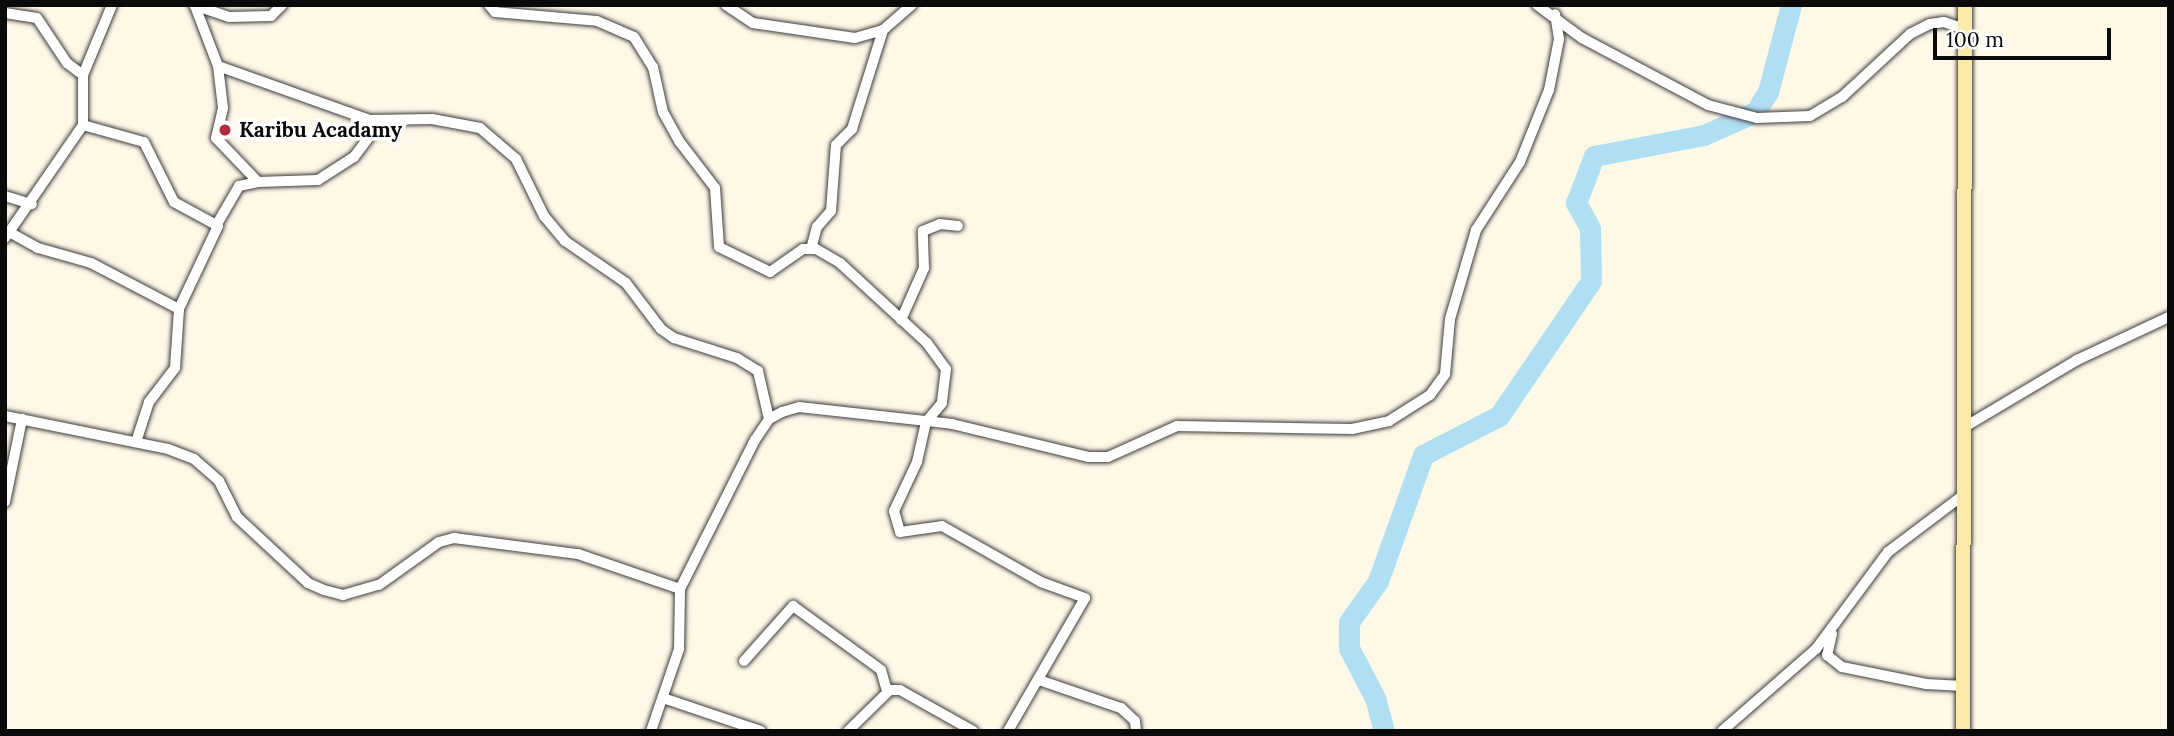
<!DOCTYPE html>
<style>
body{margin:0}
#map{position:relative;width:2174px;height:736px;overflow:hidden;background:#fef8e7;font-family:Lora,serif}
div>[style]{position:absolute}
.river>*{height:21px;margin:-10.5px;padding:0 10.5px;transform-origin:10.5px;border-radius:10.5px;background:#afdff2}
.roads{filter:drop-shadow(0 0 2px #3d3d3d) drop-shadow(0 0 2px #3d3d3d)}
.street>*{height:10px;margin:-5px;padding:0 5px;transform-origin:5px;border-radius:5px;background:#fff}
.secondary>*{height:14px;margin:-7px;padding:0 7px;transform-origin:7px;border-radius:7px;background:#fbeaa5}
.dots>*{width:19px;height:19px;translate:-50% -50%;box-sizing:border-box;border:4px solid #fff;border-radius:50%}
span{translate:-50% -50%;white-space:nowrap;text-align:center;line-height:1.15;-webkit-text-stroke:7px #fff;paint-order:stroke}
.poi-label{font-size:21px;color:#0a0a0a;font-weight:700}
.left{translate:0 -50%;text-align:left}
.frame{position:absolute;inset:0;border:7px solid #0a0a0a;pointer-events:none}
.scale{position:absolute;left:1933px;top:28px;width:178px;height:32px;box-sizing:border-box;border:4px solid #0a0a0a;border-top:0;padding-left:9px;font-size:21px;line-height:24px;white-space:nowrap;color:#0a0a0a;-webkit-text-stroke:5px #fff;paint-order:stroke}
</style>
<div id="map">
<div class="river">
<div style="left:1760px;top:104px;width:14px;rotate:-56deg"></div>
<div style="left:1768px;top:92px;width:90px;rotate:-75.2deg"></div>
<div style="left:1384px;top:731px;width:34px;rotate:-105deg"></div>
<div style="left:1375px;top:698px;width:56px;rotate:-117.5deg"></div>
<div style="left:1349px;top:648px;width:26px;rotate:-90deg"></div>
<div style="left:1349px;top:622px;width:50px;rotate:-54.7deg"></div>
<div style="left:1378px;top:581px;width:134px;rotate:-70.3deg"></div>
<div style="left:1423px;top:455px;width:85px;rotate:-27.2deg"></div>
<div style="left:1499px;top:416px;width:163px;rotate:-55.7deg"></div>
<div style="left:1591px;top:281px;width:53px;rotate:-91.1deg"></div>
<div style="left:1590px;top:228px;width:29px;rotate:-119deg"></div>
<div style="left:1576px;top:203px;width:50px;rotate:-69deg"></div>
<div style="left:1594px;top:156px;width:112px;rotate:-10.8deg"></div>
<div style="left:1704px;top:135px;width:54px;rotate:-24.2deg"></div>
</div>
<div class="roads">
<div class="street">
<div style="left:194px;top:5px;width:37px;rotate:19deg"></div>
<div style="left:229px;top:17px;width:42px;rotate:-1.4deg"></div>
<div style="left:271px;top:16px;width:16px;rotate:-45deg"></div>
<div style="left:489px;top:5px;width:9px;rotate:49deg"></div>
<div style="left:495px;top:12px;width:102px;rotate:5deg"></div>
<div style="left:597px;top:21px;width:40px;rotate:23.4deg"></div>
<div style="left:634px;top:37px;width:36px;rotate:58deg"></div>
<div style="left:653px;top:67px;width:46px;rotate:77.5deg"></div>
<div style="left:663px;top:112px;width:33px;rotate:61deg"></div>
<div style="left:679px;top:141px;width:59px;rotate:52.5deg"></div>
<div style="left:715px;top:188px;width:59px;rotate:86.1deg"></div>
<div style="left:719px;top:247px;width:57px;rotate:26.1deg"></div>
<div style="left:770px;top:272px;width:40px;rotate:-34.9deg"></div>
<div style="left:803px;top:249px;width:13px"></div>
<div style="left:816px;top:249px;width:28px;rotate:30deg"></div>
<div style="left:840px;top:263px;width:118px;rotate:42.6deg"></div>
<div style="left:927px;top:343px;width:32px;rotate:54deg"></div>
<div style="left:946px;top:369px;width:34px;rotate:97deg"></div>
<div style="left:942px;top:403px;width:25px;rotate:130deg"></div>
<div style="left:926px;top:422px;width:41px;rotate:102.7deg"></div>
<div style="left:917px;top:462px;width:54px;rotate:115.1deg"></div>
<div style="left:894px;top:511px;width:22px;rotate:74deg"></div>
<div style="left:900px;top:532px;width:42px;rotate:-8.1deg"></div>
<div style="left:942px;top:526px;width:114px;rotate:29.5deg"></div>
<div style="left:1041px;top:582px;width:47px;rotate:20deg"></div>
<div style="left:1085px;top:598px;width:154px;rotate:120.1deg"></div>
<div style="left:726px;top:5px;width:32px;rotate:34deg"></div>
<div style="left:753px;top:23px;width:103px;rotate:8.4deg"></div>
<div style="left:855px;top:38px;width:29px;rotate:-16deg"></div>
<div style="left:883px;top:30px;width:38px;rotate:-41deg"></div>
<div style="left:1537px;top:5px;width:56px;rotate:36.3deg"></div>
<div style="left:1582px;top:38px;width:143px;rotate:28deg"></div>
<div style="left:1708px;top:105px;width:51px;rotate:14.9deg"></div>
<div style="left:1757px;top:118px;width:53px;rotate:-2.2deg"></div>
<div style="left:1810px;top:116px;width:37px;rotate:-31deg"></div>
<div style="left:1842px;top:97px;width:93px;rotate:-42.8deg"></div>
<div style="left:1910px;top:34px;width:22px;rotate:-27deg"></div>
<div style="left:1930px;top:24px;width:14px;rotate:-8deg"></div>
<div style="left:1944px;top:22px;width:24px;rotate:19deg"></div>
<div style="left:195px;top:6px;width:64px;rotate:69deg"></div>
<div style="left:218px;top:66px;width:161px;rotate:19.6deg"></div>
<div style="left:370px;top:120px;width:62px;rotate:-0.9deg"></div>
<div style="left:432px;top:119px;width:49px;rotate:10.6deg"></div>
<div style="left:480px;top:128px;width:48px;rotate:40.7deg"></div>
<div style="left:516px;top:159px;width:64px;rotate:63.8deg"></div>
<div style="left:544px;top:216px;width:33px;rotate:50deg"></div>
<div style="left:565px;top:241px;width:74px;rotate:34.5deg"></div>
<div style="left:626px;top:283px;width:58px;rotate:52.7deg"></div>
<div style="left:661px;top:329px;width:16px;rotate:35deg"></div>
<div style="left:674px;top:338px;width:66px;rotate:17.6deg"></div>
<div style="left:737px;top:358px;width:25px;rotate:32deg"></div>
<div style="left:758px;top:371px;width:49px;rotate:77.1deg"></div>
<div style="left:5px;top:13px;width:32px;rotate:9deg"></div>
<div style="left:37px;top:18px;width:54px;rotate:56.3deg"></div>
<div style="left:67px;top:63px;width:20px;rotate:37deg"></div>
<div style="left:218px;top:66px;width:42px;rotate:83.2deg"></div>
<div style="left:223px;top:108px;width:31px;rotate:103deg"></div>
<div style="left:216px;top:138px;width:61px;rotate:46.3deg"></div>
<div style="left:258px;top:182px;width:60px;rotate:-1.9deg"></div>
<div style="left:318px;top:180px;width:43px;rotate:-32.6deg"></div>
<div style="left:354px;top:157px;width:46px;rotate:-52.9deg"></div>
<div style="left:83px;top:125px;width:63px;rotate:15.6deg"></div>
<div style="left:144px;top:142px;width:67px;rotate:63.4deg"></div>
<div style="left:174px;top:202px;width:50px;rotate:28.6deg"></div>
<div style="left:218px;top:226px;width:92px;rotate:115.2deg"></div>
<div style="left:5px;top:196px;width:28px;rotate:17deg"></div>
<div style="left:217px;top:224px;width:44px;rotate:-59.9deg"></div>
<div style="left:239px;top:186px;width:19px;rotate:-12deg"></div>
<div style="left:11px;top:233px;width:31px;rotate:29deg"></div>
<div style="left:38px;top:248px;width:55px;rotate:15.8deg"></div>
<div style="left:91px;top:263px;width:99px;rotate:27.6deg"></div>
<div style="left:179px;top:309px;width:59px;rotate:93.9deg"></div>
<div style="left:175px;top:368px;width:43px;rotate:127.4deg"></div>
<div style="left:149px;top:402px;width:42px;rotate:108deg"></div>
<div style="left:5px;top:238px;width:137px;rotate:-55.4deg"></div>
<div style="left:83px;top:125px;width:50px;rotate:-90deg"></div>
<div style="left:83px;top:75px;width:76px;rotate:-67.5deg"></div>
<div style="left:811px;top:249px;width:23px;rotate:-75deg"></div>
<div style="left:817px;top:227px;width:21px;rotate:-49deg"></div>
<div style="left:831px;top:211px;width:66px;rotate:-85.7deg"></div>
<div style="left:836px;top:145px;width:23px;rotate:-45deg"></div>
<div style="left:852px;top:129px;width:104px;rotate:-72.6deg"></div>
<div style="left:901px;top:320px;width:57px;rotate:-66.1deg"></div>
<div style="left:924px;top:268px;width:37px;rotate:-92deg"></div>
<div style="left:923px;top:231px;width:18px;rotate:-22deg"></div>
<div style="left:940px;top:224px;width:18px;rotate:6deg"></div>
<div style="left:5px;top:416px;width:166px;rotate:11.4deg"></div>
<div style="left:168px;top:449px;width:28px;rotate:21deg"></div>
<div style="left:194px;top:459px;width:33px;rotate:41deg"></div>
<div style="left:219px;top:481px;width:40px;rotate:63.4deg"></div>
<div style="left:237px;top:517px;width:97px;rotate:42.9deg"></div>
<div style="left:308px;top:583px;width:17px;rotate:24deg"></div>
<div style="left:324px;top:590px;width:20px;rotate:15deg"></div>
<div style="left:343px;top:595px;width:37px;rotate:-16deg"></div>
<div style="left:379px;top:585px;width:74px;rotate:-35.6deg"></div>
<div style="left:439px;top:542px;width:16px;rotate:-15deg"></div>
<div style="left:454px;top:538px;width:125px;rotate:7.4deg"></div>
<div style="left:578px;top:554px;width:108px;rotate:18.9deg"></div>
<div style="left:1963px;top:428px;width:133px;rotate:-30.8deg"></div>
<div style="left:2077px;top:360px;width:102px;rotate:-25.1deg"></div>
<div style="left:5px;top:502px;width:85px;rotate:-78.4deg"></div>
<div style="left:1832px;top:634px;width:22px;rotate:103deg"></div>
<div style="left:1827px;top:655px;width:19px;rotate:39deg"></div>
<div style="left:1842px;top:667px;width:86px;rotate:11.4deg"></div>
<div style="left:1926px;top:684px;width:37px;rotate:3deg"></div>
<div style="left:744px;top:661px;width:74px;rotate:-48.3deg"></div>
<div style="left:793px;top:606px;width:109px;rotate:36deg"></div>
<div style="left:881px;top:670px;width:22px;rotate:74deg"></div>
<div style="left:1039px;top:680px;width:87px;rotate:18.9deg"></div>
<div style="left:1121px;top:708px;width:19px;rotate:43deg"></div>
<div style="left:1135px;top:721px;width:10px;rotate:84deg"></div>
<div style="left:666px;top:699px;width:100px;rotate:18.6deg"></div>
<div style="left:651px;top:731px;width:87px;rotate:-71.1deg"></div>
<div style="left:679px;top:649px;width:60px;rotate:-89deg"></div>
<div style="left:680px;top:589px;width:167px;rotate:-63.3deg"></div>
<div style="left:755px;top:440px;width:25px;rotate:-56deg"></div>
<div style="left:769px;top:419px;width:15px;rotate:-28deg"></div>
<div style="left:782px;top:412px;width:18px;rotate:-16deg"></div>
<div style="left:799px;top:407px;width:154px;rotate:6.3deg"></div>
<div style="left:952px;top:424px;width:140px;rotate:13.6deg"></div>
<div style="left:1088px;top:457px;width:20px"></div>
<div style="left:1108px;top:457px;width:76px;rotate:-24.2deg"></div>
<div style="left:1177px;top:426px;width:175px;rotate:1deg"></div>
<div style="left:1352px;top:429px;width:38px;rotate:-12deg"></div>
<div style="left:1389px;top:421px;width:49px;rotate:-32.4deg"></div>
<div style="left:1430px;top:395px;width:26px;rotate:-54deg"></div>
<div style="left:1445px;top:374px;width:55px;rotate:-84.8deg"></div>
<div style="left:1450px;top:319px;width:93px;rotate:-73.7deg"></div>
<div style="left:1476px;top:230px;width:81px;rotate:-57.1deg"></div>
<div style="left:1520px;top:162px;width:78px;rotate:-68.1deg"></div>
<div style="left:1549px;top:90px;width:52px;rotate:-78.9deg"></div>
<div style="left:1559px;top:39px;width:25px;rotate:-99deg"></div>
<div style="left:848px;top:731px;width:59px;rotate:-44.3deg"></div>
<div style="left:890px;top:690px;width:10px"></div>
<div style="left:900px;top:690px;width:84px;rotate:29.3deg"></div>
<div style="left:1722px;top:731px;width:125px;rotate:-41.1deg"></div>
<div style="left:1816px;top:649px;width:121px;rotate:-53.4deg"></div>
<div style="left:1888px;top:552px;width:93px;rotate:-37.1deg"></div>
</div>
<div class="secondary">
<div style="left:1963px;top:731px;width:726px;rotate:-89.84deg"></div>
</div>
</div>
<div class="dots">
<div style="left:225px;top:130px;background:#b22a3c"></div>
</div>
<div class="poi-label">
<span class="left" style="left:239px;top:130px">Karibu Acadamy</span>
</div>
<div class="frame"></div>
<div class="scale">100 m</div>
</div>
